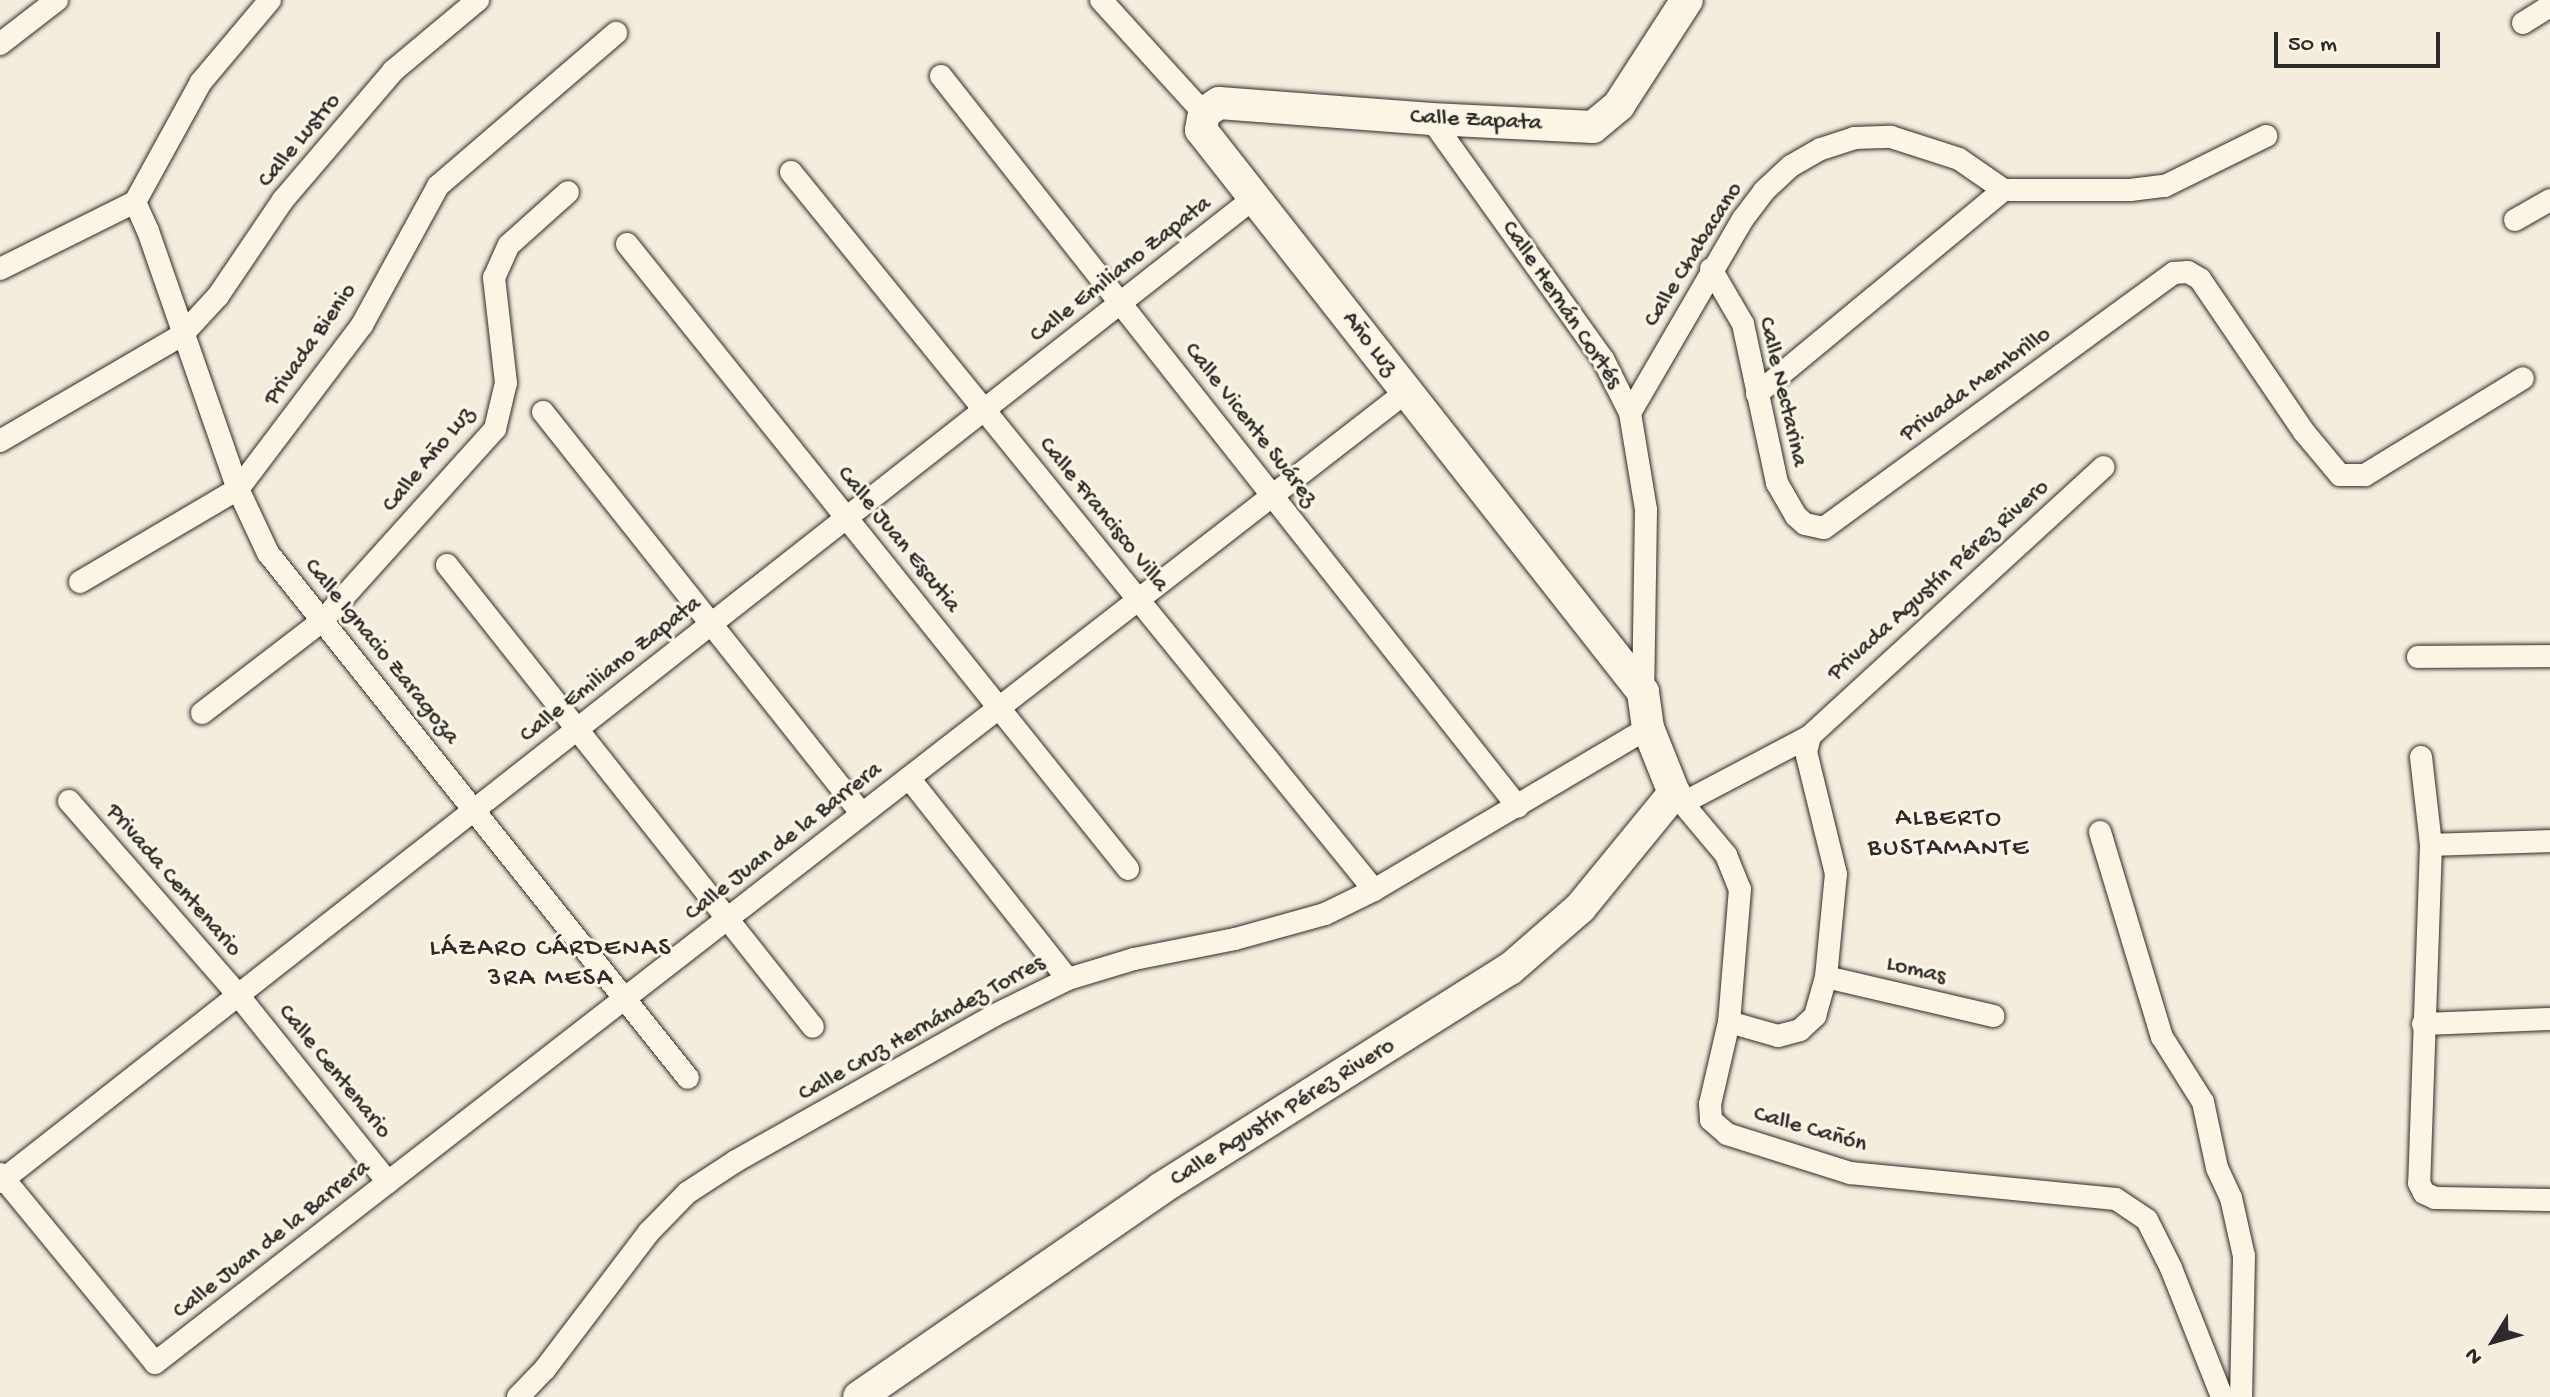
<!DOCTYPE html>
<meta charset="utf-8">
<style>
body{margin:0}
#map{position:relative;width:2550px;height:1397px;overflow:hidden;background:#f4edde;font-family:"Gochi Hand",sans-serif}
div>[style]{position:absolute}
.roads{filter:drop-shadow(0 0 2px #2b2b2b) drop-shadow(0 0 2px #2b2b2b)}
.street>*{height:22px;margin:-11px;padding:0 11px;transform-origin:11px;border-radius:11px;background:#fcf5e5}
.secondary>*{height:32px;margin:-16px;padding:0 16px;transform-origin:16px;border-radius:16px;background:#fcf5e5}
span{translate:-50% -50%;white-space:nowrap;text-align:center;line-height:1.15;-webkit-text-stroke:6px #fcf5e5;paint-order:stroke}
.street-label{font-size:24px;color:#2b2b2b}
.neighbourhood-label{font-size:26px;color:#2b2b2b;letter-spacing:2px}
.north{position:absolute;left:2454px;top:1301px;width:80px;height:80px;-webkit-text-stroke:6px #fcf5e5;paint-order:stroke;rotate:233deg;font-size:22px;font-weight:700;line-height:32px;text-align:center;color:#2b2b2b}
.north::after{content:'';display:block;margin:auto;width:28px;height:36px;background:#2b2b2b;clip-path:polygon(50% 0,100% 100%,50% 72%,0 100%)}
.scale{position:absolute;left:2274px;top:32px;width:166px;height:36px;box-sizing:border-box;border:4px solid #2b2b2b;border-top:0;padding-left:10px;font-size:24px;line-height:28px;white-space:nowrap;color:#2b2b2b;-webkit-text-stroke:6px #fcf5e5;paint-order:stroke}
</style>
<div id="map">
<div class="roads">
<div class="street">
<div style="left:1101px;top:0;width:153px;rotate:47.7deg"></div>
<div style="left:2523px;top:23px;width:32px;rotate:-32deg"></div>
<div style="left:0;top:44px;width:72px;rotate:-37.7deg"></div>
<div style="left:941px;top:76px;width:931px;rotate:51.71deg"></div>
<div style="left:1431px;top:119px;width:295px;rotate:54.4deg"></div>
<div style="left:1603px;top:359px;width:60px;rotate:63.4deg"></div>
<div style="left:1630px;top:413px;width:98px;rotate:80.6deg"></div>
<div style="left:1646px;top:510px;width:182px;rotate:90.9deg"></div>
<div style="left:791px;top:172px;width:925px;rotate:50.92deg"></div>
<div style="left:135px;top:202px;width:32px;rotate:66deg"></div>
<div style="left:148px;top:231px;width:273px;rotate:70.8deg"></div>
<div style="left:238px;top:489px;width:71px;rotate:64.9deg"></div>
<div style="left:268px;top:553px;width:672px;rotate:51.34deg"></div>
<div style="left:135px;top:202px;width:137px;rotate:-61.2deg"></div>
<div style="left:201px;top:82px;width:107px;rotate:-49.9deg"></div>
<div style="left:2515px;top:220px;width:40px;rotate:-29.7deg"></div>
<div style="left:627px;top:244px;width:801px;rotate:51.28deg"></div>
<div style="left:0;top:269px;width:151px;rotate:-26.4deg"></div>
<div style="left:1711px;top:269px;width:64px;rotate:59.8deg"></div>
<div style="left:1743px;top:324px;width:163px;rotate:77.9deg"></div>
<div style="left:1777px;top:483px;width:38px;rotate:60deg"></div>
<div style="left:1796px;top:516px;width:12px;rotate:42deg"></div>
<div style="left:1805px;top:524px;width:19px;rotate:12deg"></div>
<div style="left:1824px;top:528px;width:433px;rotate:-36.1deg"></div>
<div style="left:2174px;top:273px;width:14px;rotate:-4deg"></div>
<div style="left:2188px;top:272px;width:14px;rotate:30deg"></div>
<div style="left:2200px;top:279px;width:185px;rotate:55.8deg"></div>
<div style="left:2304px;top:432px;width:56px;rotate:50.1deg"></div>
<div style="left:2340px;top:475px;width:25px"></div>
<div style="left:2365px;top:475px;width:185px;rotate:-31.5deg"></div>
<div style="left:1757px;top:394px;width:320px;rotate:-39.6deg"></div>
<div style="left:543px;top:412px;width:513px;rotate:51.57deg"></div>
<div style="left:1630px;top:413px;width:225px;rotate:-59.8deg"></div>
<div style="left:1743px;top:219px;width:35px;rotate:-53deg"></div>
<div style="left:1764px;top:191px;width:37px;rotate:-43deg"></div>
<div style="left:1791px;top:166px;width:34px;rotate:-30deg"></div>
<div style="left:1821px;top:149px;width:35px;rotate:-18deg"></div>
<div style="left:1854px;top:138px;width:37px;rotate:-2deg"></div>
<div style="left:1891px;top:137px;width:71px;rotate:17.9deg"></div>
<div style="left:1959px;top:159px;width:55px;rotate:34.6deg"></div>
<div style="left:2004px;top:190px;width:126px"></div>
<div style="left:2130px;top:190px;width:35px;rotate:-7deg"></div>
<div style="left:2165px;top:186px;width:113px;rotate:-26.3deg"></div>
<div style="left:0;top:441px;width:211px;rotate:-30.2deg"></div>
<div style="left:182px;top:335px;width:53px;rotate:-47.3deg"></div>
<div style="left:218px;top:296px;width:116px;rotate:-55.9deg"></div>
<div style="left:283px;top:200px;width:170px;rotate:-49.5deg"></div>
<div style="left:393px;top:71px;width:111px;rotate:-39.9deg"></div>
<div style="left:447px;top:565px;width:589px;rotate:51.61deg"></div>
<div style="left:80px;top:582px;width:183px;rotate:-30.5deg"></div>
<div style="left:238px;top:489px;width:206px;rotate:-52.9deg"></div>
<div style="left:362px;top:325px;width:158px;rotate:-61.3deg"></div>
<div style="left:438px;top:186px;width:235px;rotate:-40.7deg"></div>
<div style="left:2418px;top:657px;width:132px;rotate:-0.4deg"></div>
<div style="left:202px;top:713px;width:153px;rotate:-37.5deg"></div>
<div style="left:323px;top:620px;width:257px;rotate:-48deg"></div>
<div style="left:495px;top:429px;width:47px;rotate:-76.6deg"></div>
<div style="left:506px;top:383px;width:106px;rotate:-96.5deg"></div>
<div style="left:494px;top:278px;width:36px;rotate:-66deg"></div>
<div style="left:509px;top:245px;width:79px;rotate:-41.9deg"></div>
<div style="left:2421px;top:757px;width:89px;rotate:83.5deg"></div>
<div style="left:2431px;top:845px;width:338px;rotate:92deg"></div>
<div style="left:2419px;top:1183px;width:11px;rotate:63deg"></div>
<div style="left:2424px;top:1193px;width:12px;rotate:24deg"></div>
<div style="left:2435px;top:1198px;width:115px;rotate:1deg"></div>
<div style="left:909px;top:778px;width:256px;rotate:51.7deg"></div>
<div style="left:1674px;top:793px;width:81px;rotate:50deg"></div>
<div style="left:1726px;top:855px;width:37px;rotate:68deg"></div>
<div style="left:1740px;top:889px;width:133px;rotate:94.7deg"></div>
<div style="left:1729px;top:1022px;width:84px;rotate:103deg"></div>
<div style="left:1710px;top:1104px;width:16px;rotate:86deg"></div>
<div style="left:1711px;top:1120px;width:21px;rotate:41deg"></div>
<div style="left:1727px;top:1134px;width:129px;rotate:17.6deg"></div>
<div style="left:1850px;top:1173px;width:267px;rotate:5.6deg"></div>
<div style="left:2116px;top:1199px;width:37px;rotate:34deg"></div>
<div style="left:2147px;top:1220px;width:54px;rotate:63.4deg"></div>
<div style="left:2171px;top:1268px;width:139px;rotate:68.4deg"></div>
<div style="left:69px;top:801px;width:257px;rotate:48.9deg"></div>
<div style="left:238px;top:995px;width:240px;rotate:51.3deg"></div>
<div style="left:1683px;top:803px;width:144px;rotate:-27.8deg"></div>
<div style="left:1810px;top:736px;width:398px;rotate:-42.5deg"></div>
<div style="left:2100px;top:832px;width:214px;rotate:73.2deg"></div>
<div style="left:2162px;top:1037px;width:77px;rotate:57.8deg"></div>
<div style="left:2203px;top:1102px;width:67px;rotate:78deg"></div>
<div style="left:2217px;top:1168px;width:33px;rotate:65deg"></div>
<div style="left:2231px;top:1198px;width:59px;rotate:77.4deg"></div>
<div style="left:2244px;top:1256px;width:141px;rotate:91.2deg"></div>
<div style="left:2431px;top:845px;width:119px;rotate:-1.9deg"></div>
<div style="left:1826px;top:977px;width:172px;rotate:13.1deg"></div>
<div style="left:1729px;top:1022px;width:51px;rotate:15.9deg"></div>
<div style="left:1778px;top:1036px;width:23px;rotate:-15deg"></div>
<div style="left:1800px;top:1030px;width:21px;rotate:-43deg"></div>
<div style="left:1815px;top:1016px;width:41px;rotate:-74.2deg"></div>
<div style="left:1826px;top:977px;width:103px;rotate:-84.5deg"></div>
<div style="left:1836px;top:874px;width:126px;rotate:-103.8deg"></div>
<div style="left:1806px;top:752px;width:16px;rotate:-76deg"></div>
<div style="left:2423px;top:1024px;width:127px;rotate:-2.3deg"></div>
<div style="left:0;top:1174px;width:244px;rotate:50.6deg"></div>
<div style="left:155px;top:1363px;width:1584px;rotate:-37.82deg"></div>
<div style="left:0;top:1182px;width:1594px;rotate:-38.12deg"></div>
<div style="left:518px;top:1397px;width:39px;rotate:-46deg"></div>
<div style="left:545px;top:1369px;width:172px;rotate:-52.8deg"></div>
<div style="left:649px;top:1232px;width:54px;rotate:-45.7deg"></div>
<div style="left:687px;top:1193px;width:59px;rotate:-33.1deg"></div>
<div style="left:736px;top:1161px;width:295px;rotate:-29.4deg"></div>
<div style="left:993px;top:1016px;width:84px;rotate:-26.3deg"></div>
<div style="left:1068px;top:979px;width:69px;rotate:-16.9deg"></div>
<div style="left:1134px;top:959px;width:103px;rotate:-11.2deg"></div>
<div style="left:1235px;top:939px;width:93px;rotate:-15.5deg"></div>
<div style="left:1325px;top:914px;width:55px;rotate:-26.1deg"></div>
<div style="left:1374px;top:890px;width:318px;rotate:-30.6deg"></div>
</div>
<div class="secondary">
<div style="left:859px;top:1397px;width:366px;rotate:-34.6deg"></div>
<div style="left:1160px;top:1189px;width:413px;rotate:-32.2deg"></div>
<div style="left:1510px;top:969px;width:93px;rotate:-41.1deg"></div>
<div style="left:1580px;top:908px;width:149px;rotate:-50.7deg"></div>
<div style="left:1674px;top:793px;width:70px;rotate:-111.8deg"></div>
<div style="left:1648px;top:728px;width:36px;rotate:-98deg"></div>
<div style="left:1643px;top:692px;width:715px;rotate:-128.18deg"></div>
<div style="left:1201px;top:130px;width:17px;rotate:-80deg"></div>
<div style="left:1204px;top:113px;width:18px;rotate:-34deg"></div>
<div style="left:1219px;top:103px;width:213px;rotate:4.3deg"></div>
<div style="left:1431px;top:119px;width:162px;rotate:2.8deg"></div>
<div style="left:1593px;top:127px;width:34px;rotate:-40deg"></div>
<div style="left:1619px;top:105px;width:125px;rotate:-57.1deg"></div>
</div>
</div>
<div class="street-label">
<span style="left:1476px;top:121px;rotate:3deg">Calle Zapata</span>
<span style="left:300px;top:141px;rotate:-50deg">Calle Lustro</span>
<span style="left:1694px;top:255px;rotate:-58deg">Calle Chabacano</span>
<span style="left:1121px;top:270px;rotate:-38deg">Calle Emiliano Zapata</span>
<span style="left:1561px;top:305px;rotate:56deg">Calle Hernán Cortés</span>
<span style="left:1369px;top:344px;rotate:52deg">Año Luz</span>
<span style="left:311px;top:345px;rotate:-55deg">Privada Bienio</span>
<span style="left:1976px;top:385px;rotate:-36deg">Privada Membrillo</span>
<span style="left:1782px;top:392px;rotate:77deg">Calle Nectarina</span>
<span style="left:1250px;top:425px;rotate:52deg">Calle Vicente Suárez</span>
<span style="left:429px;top:460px;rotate:-50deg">Calle Año Luz</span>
<span style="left:1103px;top:515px;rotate:51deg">Calle Francisco Villa</span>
<span style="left:898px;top:540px;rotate:51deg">Calle Juan Escutia</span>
<span style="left:1939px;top:581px;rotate:-42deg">Privada Agustín Pérez Rivero</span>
<span style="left:381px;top:652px;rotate:51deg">Calle Ignacio Zaragoza</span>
<span style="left:611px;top:670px;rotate:-38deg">Calle Emiliano Zapata</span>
<span style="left:784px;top:842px;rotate:-38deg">Calle Juan de la Barrera</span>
<span style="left:173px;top:881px;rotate:49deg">Privada Centenario</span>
<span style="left:1916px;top:971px;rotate:13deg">Lomas</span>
<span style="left:922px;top:1029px;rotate:-29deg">Calle Cruz Hernández Torres</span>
<span style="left:334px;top:1072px;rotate:51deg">Calle Centenario</span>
<span style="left:1283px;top:1113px;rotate:-32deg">Calle Agustín Pérez Rivero</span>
<span style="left:1810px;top:1130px;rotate:16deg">Calle Cañón</span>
<span style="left:272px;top:1240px;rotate:-38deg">Calle Juan de la Barrera</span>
</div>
<div class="neighbourhood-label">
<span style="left:1949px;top:835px">ALBERTO<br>BUSTAMANTE</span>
<span style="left:551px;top:965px">LÁZARO CÁRDENAS<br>3RA MESA</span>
</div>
<div class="north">N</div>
<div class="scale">50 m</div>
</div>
